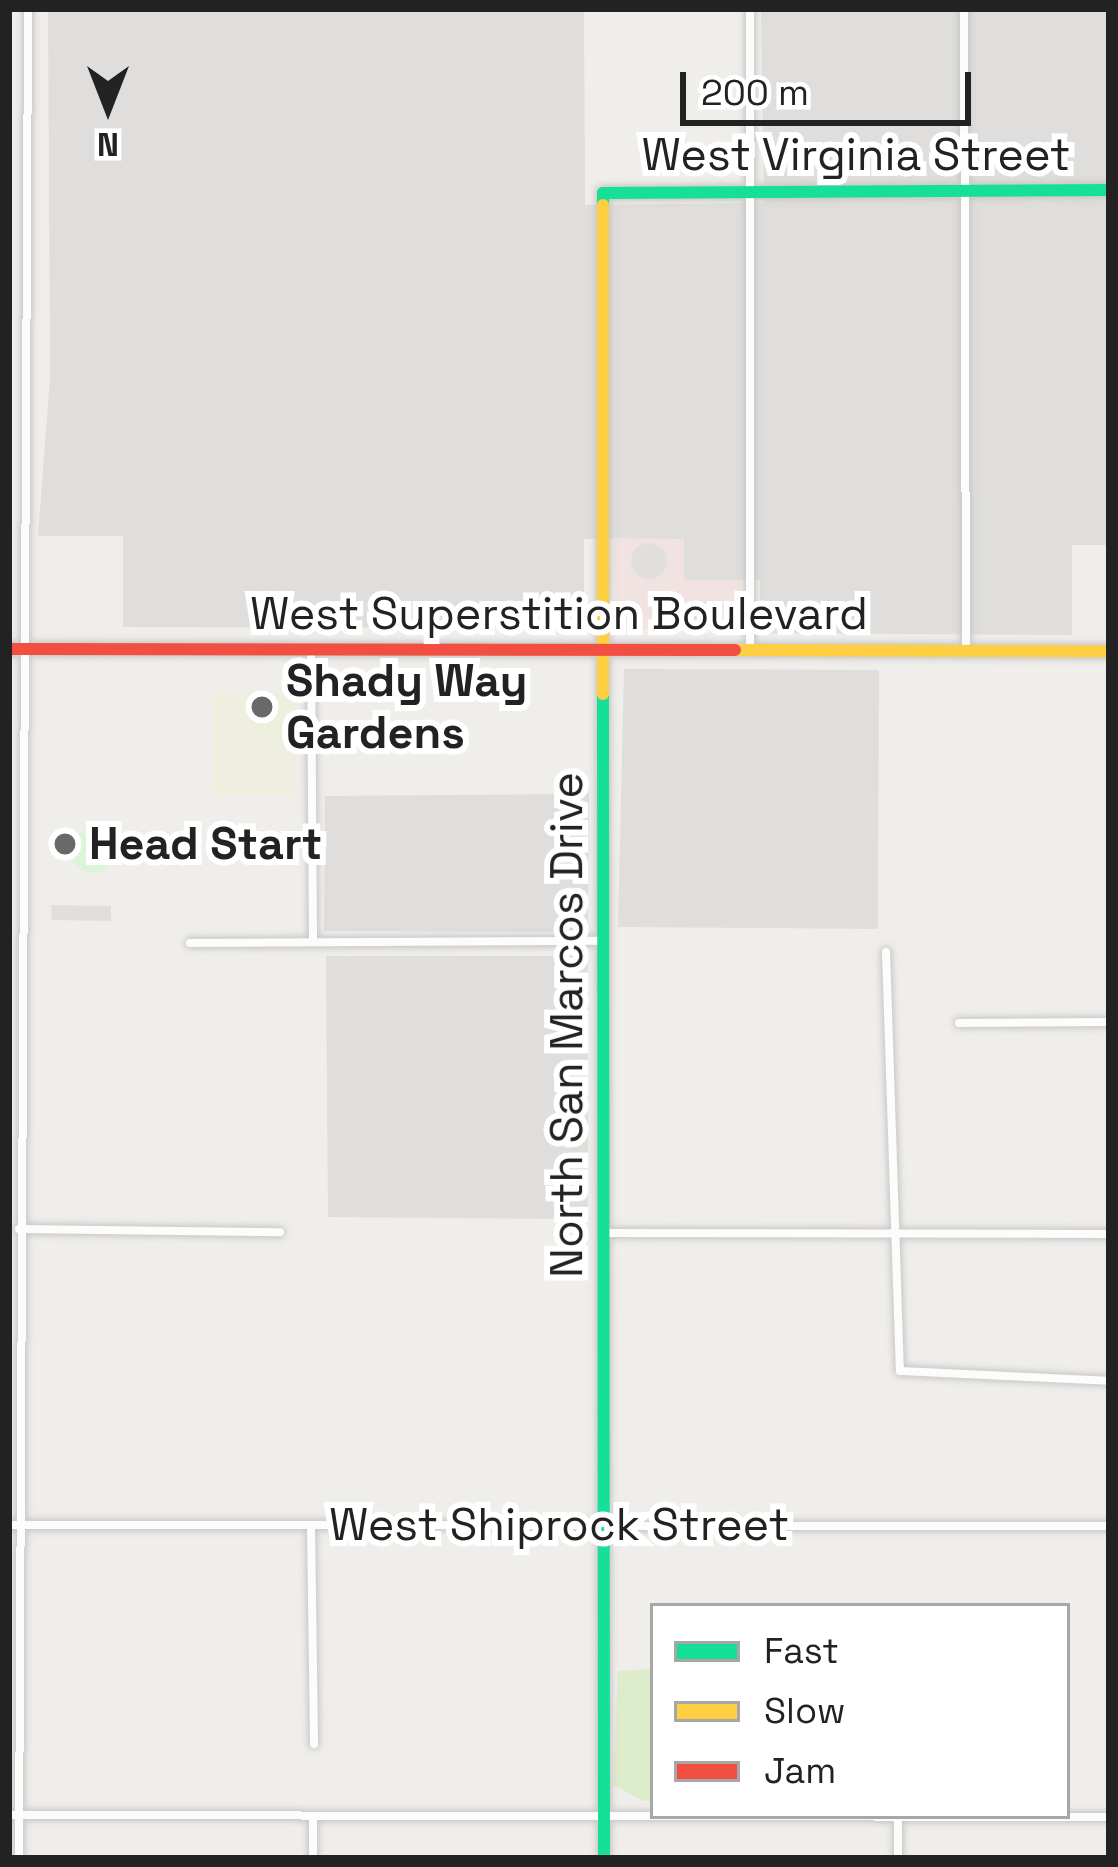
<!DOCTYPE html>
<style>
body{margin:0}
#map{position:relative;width:1118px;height:1867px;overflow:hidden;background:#f0eeeb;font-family:"Space Grotesk",sans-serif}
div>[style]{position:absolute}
.residential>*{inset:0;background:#dfdedc}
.commercial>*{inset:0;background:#f1e3e1}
.farmland>*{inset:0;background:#efefdf}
.grass>*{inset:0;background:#ddeccb}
.park>*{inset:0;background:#daf5da}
.round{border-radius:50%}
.parking>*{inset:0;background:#e0dfde}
.roads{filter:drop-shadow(0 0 3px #c9c8c7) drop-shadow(0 0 3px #c9c8c7)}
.street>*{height:8px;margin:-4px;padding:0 4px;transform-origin:4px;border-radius:4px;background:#fdfcfc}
.fast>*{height:12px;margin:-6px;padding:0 6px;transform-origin:6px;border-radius:6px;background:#16e098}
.slow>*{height:12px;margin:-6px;padding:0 6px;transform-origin:6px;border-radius:6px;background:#ffcf43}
.jam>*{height:12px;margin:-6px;padding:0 6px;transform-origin:6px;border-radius:6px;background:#f24e42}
.dots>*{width:33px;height:33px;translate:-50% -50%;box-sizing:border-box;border:6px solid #fff;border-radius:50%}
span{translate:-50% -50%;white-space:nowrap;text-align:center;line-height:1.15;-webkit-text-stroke:12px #fff;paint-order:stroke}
.street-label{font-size:45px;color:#222}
.poi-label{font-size:45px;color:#222;font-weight:700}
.left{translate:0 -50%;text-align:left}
.frame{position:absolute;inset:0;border:12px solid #222;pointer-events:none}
.legend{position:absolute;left:650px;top:1603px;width:420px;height:216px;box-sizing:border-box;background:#fff;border:3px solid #a7a7a7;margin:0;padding:15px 21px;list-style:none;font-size:36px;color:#222}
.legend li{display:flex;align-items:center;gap:24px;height:60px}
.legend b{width:60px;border:3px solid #a7a7a7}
.north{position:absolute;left:48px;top:48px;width:120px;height:120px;-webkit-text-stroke:9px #fff;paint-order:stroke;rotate:180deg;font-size:33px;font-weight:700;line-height:48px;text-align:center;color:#222}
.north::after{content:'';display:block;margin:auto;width:42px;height:54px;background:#222;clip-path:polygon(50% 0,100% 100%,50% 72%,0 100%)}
.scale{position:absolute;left:680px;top:72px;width:291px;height:54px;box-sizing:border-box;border:6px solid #222;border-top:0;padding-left:15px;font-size:36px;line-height:42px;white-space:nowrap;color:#222;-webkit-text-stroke:9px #fff;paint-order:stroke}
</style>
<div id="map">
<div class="residential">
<div style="clip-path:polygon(48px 9px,584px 9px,585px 205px,764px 203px,761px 9px,1109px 9px,1109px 545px,1072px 545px,1072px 635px,760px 633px,760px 580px,683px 580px,683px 539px,584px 539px,584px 628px,123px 627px,123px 536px,38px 536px,50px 378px)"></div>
<div style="clip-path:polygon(624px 669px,879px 670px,878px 929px,618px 927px)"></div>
<div style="clip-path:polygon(589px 794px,588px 932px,324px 931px,325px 796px)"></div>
<div style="clip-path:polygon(326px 956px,588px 956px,588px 1219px,328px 1217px)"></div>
</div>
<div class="commercial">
<div style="clip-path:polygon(613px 538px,684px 539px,684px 580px,741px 580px,738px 629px,616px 629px)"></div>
</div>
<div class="farmland">
<div style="clip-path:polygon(212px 693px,296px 693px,295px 796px,212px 796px)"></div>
</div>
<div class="grass">
<div style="clip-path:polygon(653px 1669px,653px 1801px,643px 1801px,613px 1785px,618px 1671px)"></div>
</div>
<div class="park">
<div class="round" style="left:71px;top:829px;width:44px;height:44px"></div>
</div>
<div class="parking">
<div class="round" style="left:631px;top:543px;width:36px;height:36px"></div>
<div style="clip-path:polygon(682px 602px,731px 602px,728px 628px,687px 629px)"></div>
<div style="clip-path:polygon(51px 905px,111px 906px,111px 921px,52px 920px)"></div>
</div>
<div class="roads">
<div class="street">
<div style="left:750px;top:9px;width:642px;rotate:90deg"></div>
<div style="left:964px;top:9px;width:642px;rotate:89.82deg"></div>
<div style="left:311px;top:649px;width:293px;rotate:89.6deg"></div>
<div style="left:190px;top:943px;width:413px;rotate:-0.3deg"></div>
<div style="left:886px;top:952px;width:419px;rotate:88.1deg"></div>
<div style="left:900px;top:1371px;width:209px;rotate:2.7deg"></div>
<div style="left:959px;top:1023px;width:150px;rotate:-0.4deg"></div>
<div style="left:19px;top:1229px;width:261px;rotate:0.7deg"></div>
<div style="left:604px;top:1233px;width:505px;rotate:0.11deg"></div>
<div style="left:9px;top:1525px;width:1100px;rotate:0.05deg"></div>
<div style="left:311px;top:1525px;width:219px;rotate:89.2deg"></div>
<div style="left:9px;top:1815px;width:1100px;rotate:0.1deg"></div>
<div style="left:19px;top:1858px;width:1849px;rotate:-89.72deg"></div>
<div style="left:313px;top:1858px;width:42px;rotate:-90deg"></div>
<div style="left:898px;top:1858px;width:41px;rotate:-90deg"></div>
</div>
<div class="fast">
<div style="left:603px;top:205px;width:12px;rotate:-90deg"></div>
<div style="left:603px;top:193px;width:506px;rotate:-0.34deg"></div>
<div style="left:603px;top:694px;width:1164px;rotate:89.95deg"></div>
</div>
<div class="slow">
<div style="left:603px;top:205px;width:489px;rotate:90deg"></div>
<div style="left:735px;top:650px;width:374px;rotate:0.2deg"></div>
</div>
<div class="jam">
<div style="left:9px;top:649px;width:726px;rotate:0.08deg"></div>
</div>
</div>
<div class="dots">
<div style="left:262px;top:707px;background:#6a6968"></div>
<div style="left:65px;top:844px;background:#6a6968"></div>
</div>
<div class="street-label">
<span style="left:856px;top:155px">West Virginia Street</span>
<span style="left:559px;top:614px">West Superstition Boulevard</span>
<span style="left:567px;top:1025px;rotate:-90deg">North San Marcos Drive</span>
<span style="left:559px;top:1525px">West Shiprock Street</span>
</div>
<div class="poi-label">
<span class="left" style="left:286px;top:707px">Shady Way<br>Gardens</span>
<span class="left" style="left:89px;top:844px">Head Start</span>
</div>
<div class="frame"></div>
<ul class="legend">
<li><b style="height:15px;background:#16e098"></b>Fast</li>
<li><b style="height:15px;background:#ffcf43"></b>Slow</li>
<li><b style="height:15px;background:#f24e42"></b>Jam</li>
</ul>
<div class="north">N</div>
<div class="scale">200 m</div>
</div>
